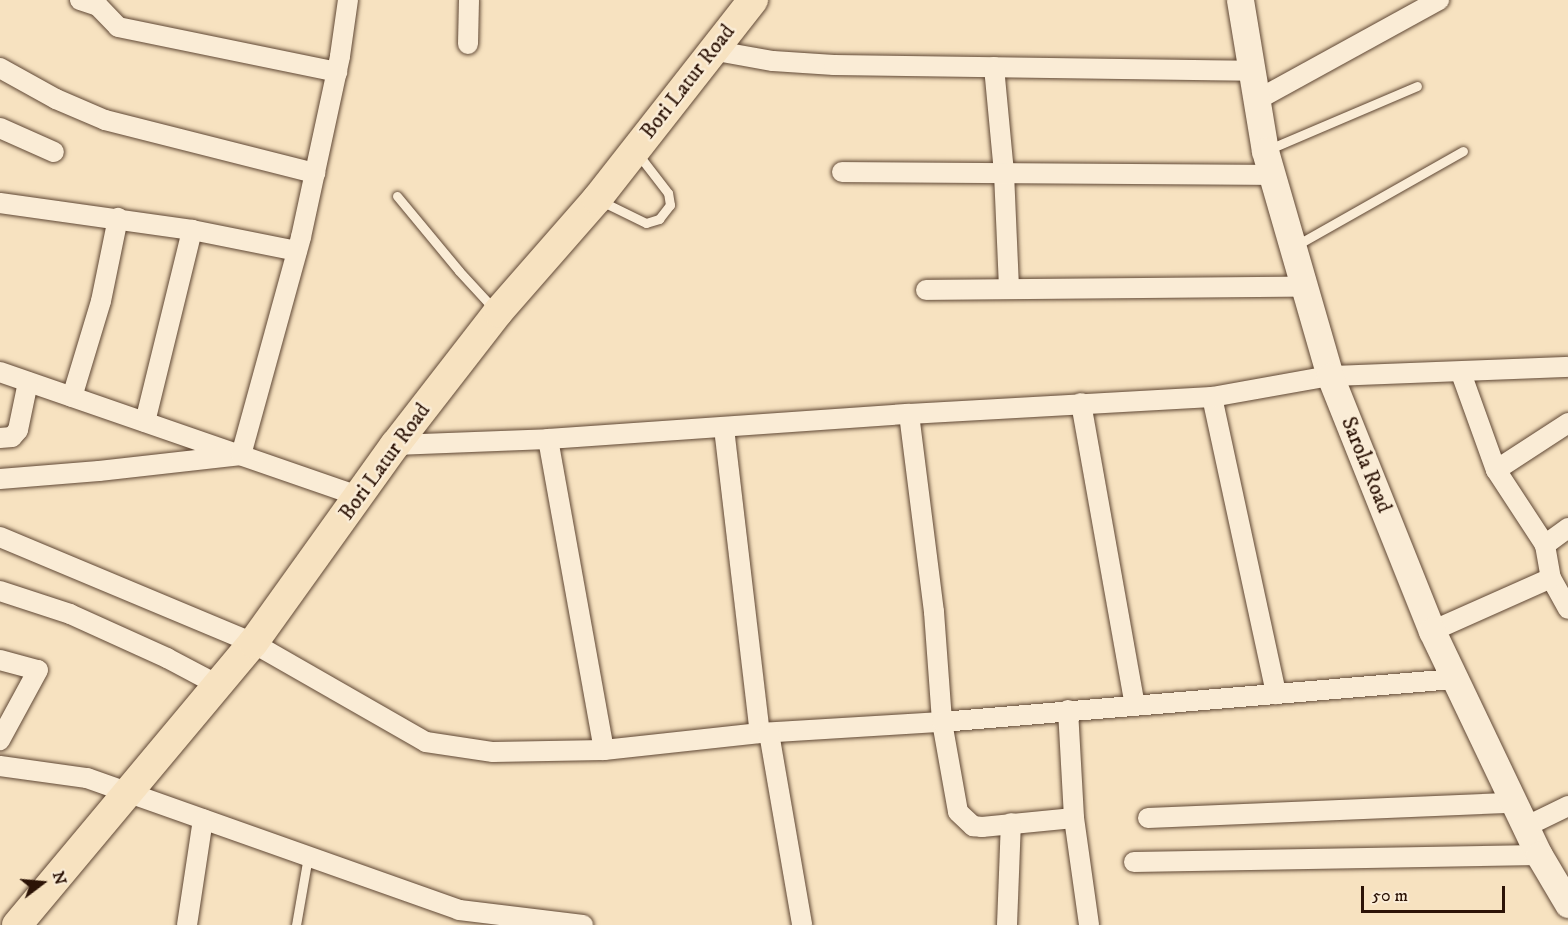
<!DOCTYPE html>
<style>
body{margin:0}
#map{position:relative;width:1568px;height:925px;overflow:hidden;background:#f7e2c0;font-family:"IM FELL DW Pica",serif}
div>[style]{position:absolute}
.roads{filter:drop-shadow(0 0 2px #5f4734) drop-shadow(0 0 2px #5f4734)}
.lane>*{height:9px;margin:-4.5px;padding:0 4.5px;transform-origin:4.5px;border-radius:4.5px;background:#faecd6}
.street>*{height:20px;margin:-10px;padding:0 10px;transform-origin:10px;border-radius:10px;background:#faecd6}
.secondary>*{height:27px;margin:-13.5px;padding:0 13.5px;transform-origin:13.5px;border-radius:13.5px;background:#faecd6}
.primary>*{height:30px;margin:-15px;padding:0 15px;transform-origin:15px;border-radius:15px;background:#f7e2c0}
span{translate:-50% -50%;white-space:nowrap;text-align:center;line-height:1.15;-webkit-text-stroke:5px #faecd6;paint-order:stroke}
.street-label{font-size:21px;color:#2c1306}
.north{position:absolute;left:12px;top:853px;width:60px;height:60px;-webkit-text-stroke:4px #faecd6;paint-order:stroke;rotate:74deg;font-size:16px;font-weight:700;line-height:24px;text-align:center;color:#2c1306}
.north::after{content:'';display:block;margin:auto;width:21px;height:27px;background:#2c1306;clip-path:polygon(50% 0,100% 100%,50% 72%,0 100%)}
.scale{position:absolute;left:1361px;top:886px;width:144px;height:27px;box-sizing:border-box;border:3px solid #2c1306;border-top:0;padding-left:8px;font-size:18px;line-height:21px;white-space:nowrap;color:#2c1306;-webkit-text-stroke:4px #faecd6;paint-order:stroke}
</style>
<div id="map">
<div class="roads">
<div class="lane">
<div style="left:1267px;top:150px;width:163px;rotate:-23.1deg"></div>
<div style="left:397px;top:196px;width:97px;rotate:50.4deg"></div>
<div style="left:459px;top:271px;width:53px;rotate:47.3deg"></div>
<div style="left:601px;top:201px;width:50px;rotate:26.1deg"></div>
<div style="left:646px;top:223px;width:14px;rotate:-17deg"></div>
<div style="left:659px;top:219px;width:18px;rotate:-52deg"></div>
<div style="left:670px;top:205px;width:12px;rotate:-99deg"></div>
<div style="left:668px;top:193px;width:49px;rotate:-127.6deg"></div>
<div style="left:1295px;top:246px;width:193px;rotate:-29.5deg"></div>
<div style="left:296px;top:925px;width:70px;rotate:-80.1deg"></div>
</div>
<div class="street">
<div style="left:80px;top:0;width:19px;rotate:18deg"></div>
<div style="left:98px;top:6px;width:29px;rotate:46deg"></div>
<div style="left:118px;top:27px;width:224px;rotate:11.6deg"></div>
<div style="left:468px;top:44px;width:44px;rotate:-88.7deg"></div>
<div style="left:711px;top:50px;width:63px;rotate:10.1deg"></div>
<div style="left:773px;top:61px;width:61px;rotate:3.8deg"></div>
<div style="left:834px;top:65px;width:417px;rotate:0.8deg"></div>
<div style="left:994px;top:67px;width:106px;rotate:84.6deg"></div>
<div style="left:1004px;top:173px;width:116px;rotate:87.5deg"></div>
<div style="left:0;top:68px;width:64px;rotate:29deg"></div>
<div style="left:56px;top:99px;width:53px;rotate:23.2deg"></div>
<div style="left:105px;top:120px;width:217px;rotate:14.2deg"></div>
<div style="left:1257px;top:100px;width:208px;rotate:-28.8deg"></div>
<div style="left:0;top:128px;width:59px;rotate:24deg"></div>
<div style="left:842px;top:172px;width:430px;rotate:0.4deg"></div>
<div style="left:0;top:203px;width:194px;rotate:8deg"></div>
<div style="left:192px;top:230px;width:107px;rotate:11.3deg"></div>
<div style="left:926px;top:290px;width:378px;rotate:-0.5deg"></div>
<div style="left:0;top:372px;width:381px;rotate:19.1deg"></div>
<div style="left:1461px;top:373px;width:103px;rotate:70.2deg"></div>
<div style="left:1496px;top:470px;width:90px;rotate:56.8deg"></div>
<div style="left:72px;top:397px;width:100px;rotate:-73.2deg"></div>
<div style="left:101px;top:301px;width:85px;rotate:-78.4deg"></div>
<div style="left:1212px;top:397px;width:304px;rotate:77.8deg"></div>
<div style="left:1081px;top:403px;width:307px;rotate:79.9deg"></div>
<div style="left:909px;top:414px;width:200px;rotate:82.8deg"></div>
<div style="left:934px;top:612px;width:110px;rotate:85.8deg"></div>
<div style="left:942px;top:722px;width:91px;rotate:79.9deg"></div>
<div style="left:958px;top:812px;width:21px;rotate:43deg"></div>
<div style="left:973px;top:826px;width:9px;rotate:6deg"></div>
<div style="left:982px;top:827px;width:92px;rotate:-5.6deg"></div>
<div style="left:145px;top:422px;width:198px;rotate:-76.2deg"></div>
<div style="left:724px;top:428px;width:307px;rotate:83.3deg"></div>
<div style="left:0;top:438px;width:12px;rotate:-5deg"></div>
<div style="left:12px;top:437px;width:9px;rotate:-49deg"></div>
<div style="left:18px;top:430px;width:49px;rotate:-78.2deg"></div>
<div style="left:548px;top:439px;width:316px;rotate:79.8deg"></div>
<div style="left:395px;top:445px;width:153px;rotate:-2.2deg"></div>
<div style="left:548px;top:439px;width:362px;rotate:-4deg"></div>
<div style="left:909px;top:414px;width:303px;rotate:-3.2deg"></div>
<div style="left:1212px;top:397px;width:120px;rotate:-10.1deg"></div>
<div style="left:1330px;top:376px;width:238px;rotate:-2.2deg"></div>
<div style="left:1496px;top:470px;width:86px;rotate:-33.1deg"></div>
<div style="left:0;top:479px;width:99px;rotate:-4.6deg"></div>
<div style="left:99px;top:471px;width:143px;rotate:-6.4deg"></div>
<div style="left:241px;top:455px;width:226px;rotate:-74.6deg"></div>
<div style="left:301px;top:237px;width:185px;rotate:-77.8deg"></div>
<div style="left:340px;top:56px;width:57px;rotate:-81.9deg"></div>
<div style="left:1568px;top:528px;width:29px;rotate:144deg"></div>
<div style="left:1545px;top:545px;width:34px;rotate:80deg"></div>
<div style="left:1551px;top:578px;width:35px;rotate:61deg"></div>
<div style="left:0;top:537px;width:274px;rotate:22.7deg"></div>
<div style="left:253px;top:643px;width:199px;rotate:29.8deg"></div>
<div style="left:426px;top:742px;width:68px;rotate:8.5deg"></div>
<div style="left:493px;top:752px;width:111px;rotate:-1deg"></div>
<div style="left:604px;top:750px;width:157px;rotate:-6.2deg"></div>
<div style="left:760px;top:733px;width:182px;rotate:-3.5deg"></div>
<div style="left:942px;top:722px;width:514px;rotate:-4.8deg"></div>
<div style="left:0;top:591px;width:74px;rotate:18.2deg"></div>
<div style="left:70px;top:614px;width:107px;rotate:24.4deg"></div>
<div style="left:167px;top:658px;width:58px;rotate:27.9deg"></div>
<div style="left:1432px;top:631px;width:130px;rotate:-24deg"></div>
<div style="left:0;top:660px;width:39px;rotate:15deg"></div>
<div style="left:38px;top:670px;width:80px;rotate:118.5deg"></div>
<div style="left:1068px;top:710px;width:108px;rotate:86.8deg"></div>
<div style="left:1074px;top:818px;width:108px;rotate:82deg"></div>
<div style="left:769px;top:733px;width:195px;rotate:80.2deg"></div>
<div style="left:0;top:766px;width:88px;rotate:7.9deg"></div>
<div style="left:87px;top:778px;width:395px;rotate:19.5deg"></div>
<div style="left:459px;top:910px;width:125px;rotate:6.9deg"></div>
<div style="left:1148px;top:818px;width:365px;rotate:-2.4deg"></div>
<div style="left:1525px;top:827px;width:48px;rotate:-26deg"></div>
<div style="left:1134px;top:862px;width:405px;rotate:-1deg"></div>
<div style="left:187px;top:925px;width:107px;rotate:-81.4deg"></div>
<div style="left:1007px;top:925px;width:102px;rotate:-87.8deg"></div>
</div>
<div class="secondary">
<div style="left:1240px;top:0;width:153px;rotate:80.6deg"></div>
<div style="left:1265px;top:151px;width:234px;rotate:73.9deg"></div>
<div style="left:1330px;top:376px;width:275px;rotate:68.2deg"></div>
<div style="left:1432px;top:631px;width:248px;rotate:64.5deg"></div>
<div style="left:1539px;top:855px;width:57px;rotate:59.4deg"></div>
</div>
<div class="primary">
<div style="left:17px;top:925px;width:368px;rotate:-50.1deg"></div>
<div style="left:253px;top:643px;width:244px;rotate:-54.4deg"></div>
<div style="left:395px;top:445px;width:168px;rotate:-52.2deg"></div>
<div style="left:498px;top:312px;width:150px;rotate:-48.8deg"></div>
<div style="left:597px;top:199px;width:253px;rotate:-51.9deg"></div>
</div>
</div>
<div class="street-label">
<span style="left:688px;top:82px;rotate:-52deg">Bori Latur Road</span>
<span style="left:385px;top:462px;rotate:-54deg">Bori Latur Road</span>
<span style="left:1366px;top:465px;rotate:68deg">Sarola Road</span>
</div>
<div class="north">N</div>
<div class="scale">50 m</div>
</div>
